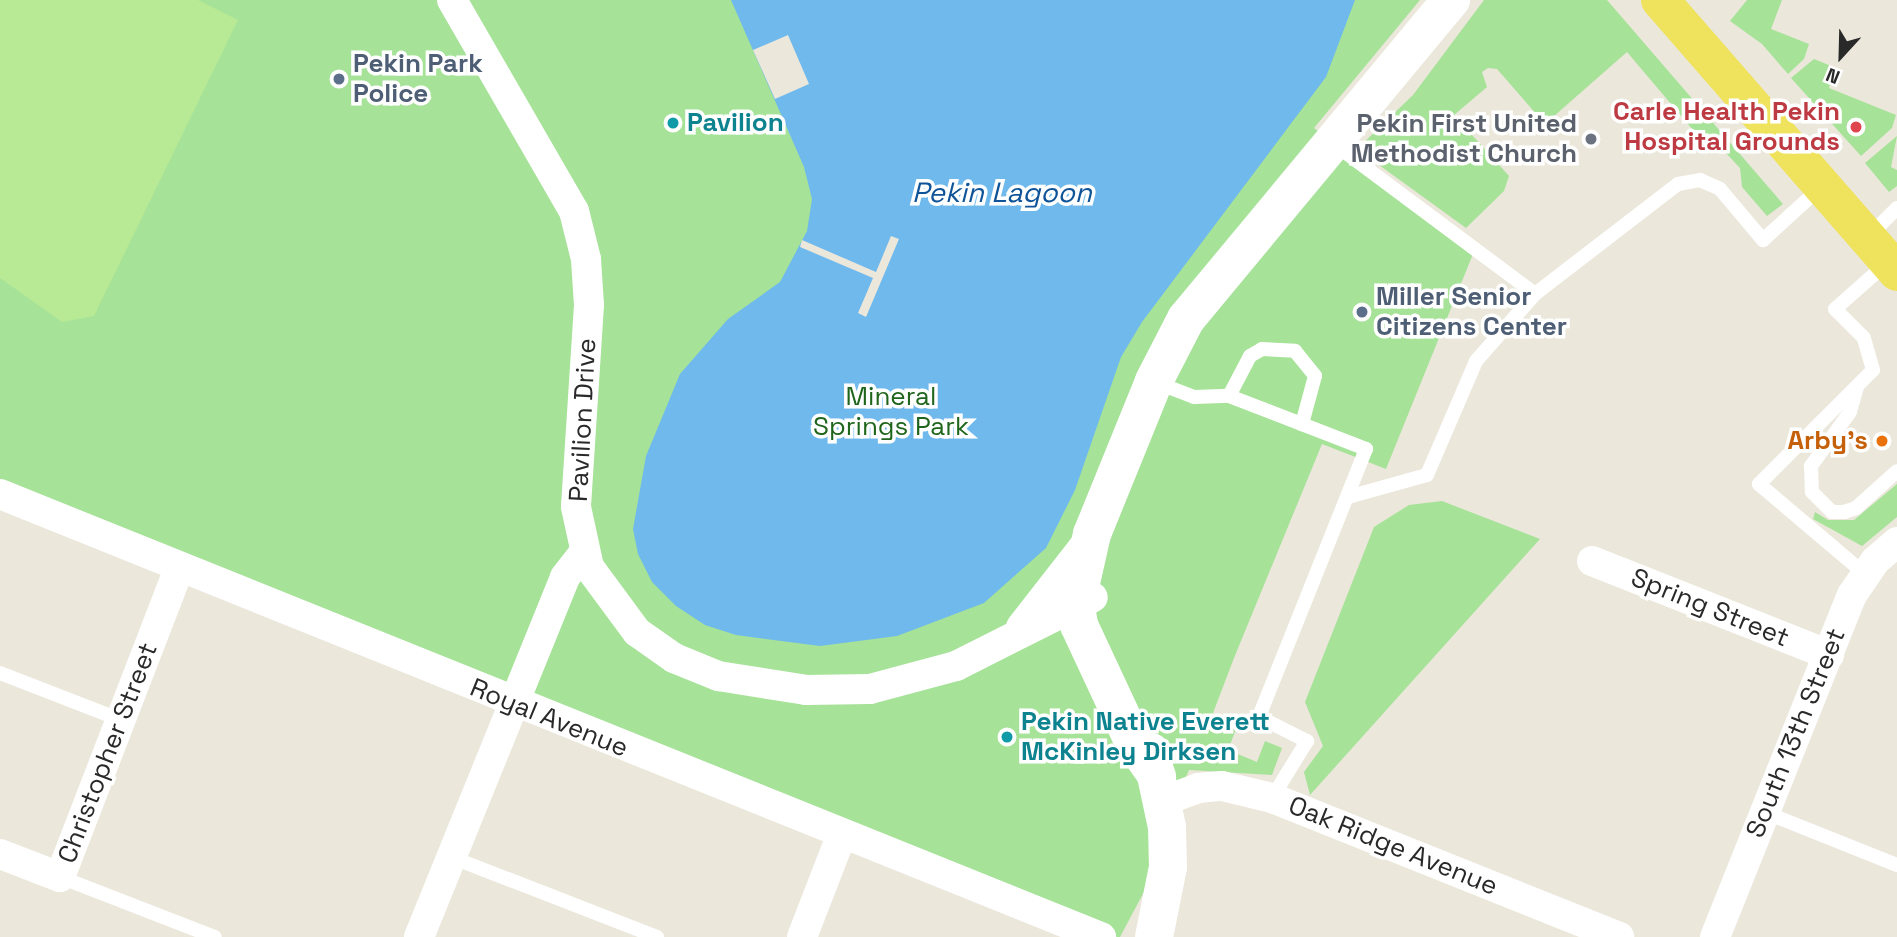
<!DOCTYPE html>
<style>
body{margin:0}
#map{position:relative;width:1897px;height:937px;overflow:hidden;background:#ebe7db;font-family:"Space Grotesk",sans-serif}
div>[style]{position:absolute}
.green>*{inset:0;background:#a6e298}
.pitch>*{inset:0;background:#b8e994}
.water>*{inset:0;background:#6fb9ed}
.pier>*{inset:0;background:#ebe7db}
.service>*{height:14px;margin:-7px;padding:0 7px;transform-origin:7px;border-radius:7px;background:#fff}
.minor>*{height:30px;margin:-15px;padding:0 15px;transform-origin:15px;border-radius:15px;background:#fff}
.secondary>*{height:38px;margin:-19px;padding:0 19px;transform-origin:19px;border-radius:19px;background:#fff}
.primary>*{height:38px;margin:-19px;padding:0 19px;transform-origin:19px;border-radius:19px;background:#efe25d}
.dots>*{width:19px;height:19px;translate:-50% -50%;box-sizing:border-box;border:4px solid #fff;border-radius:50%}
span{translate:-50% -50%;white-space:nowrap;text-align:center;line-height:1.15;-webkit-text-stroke:7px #fff;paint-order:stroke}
.service-label{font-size:26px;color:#4e5e75;font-weight:700}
.left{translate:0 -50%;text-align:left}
.health-label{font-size:26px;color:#be3a42;font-weight:700}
.right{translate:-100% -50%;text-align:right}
.culture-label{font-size:26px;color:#0d838f;font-weight:700}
.worship-label{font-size:26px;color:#5b616d;font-weight:700}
.park-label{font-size:26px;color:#1f651b}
.street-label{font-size:26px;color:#292929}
.food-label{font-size:26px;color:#c56008;font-weight:700}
.water-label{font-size:28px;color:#0f5498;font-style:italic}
.north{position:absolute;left:1806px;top:21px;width:70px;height:70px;-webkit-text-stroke:5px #fff;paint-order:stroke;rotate:202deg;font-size:19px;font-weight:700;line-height:28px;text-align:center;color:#292929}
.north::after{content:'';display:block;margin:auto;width:24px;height:32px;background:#292929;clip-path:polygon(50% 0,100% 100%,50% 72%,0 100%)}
</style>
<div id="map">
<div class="green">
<div style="clip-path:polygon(0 0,1420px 0,1314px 128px,1475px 249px,1386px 469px,1322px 444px,1234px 658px,1213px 713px,1238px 724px,1228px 750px,1257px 762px,1265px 741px,1282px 748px,1272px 775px,1189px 770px,1150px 863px,1145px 890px,1120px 937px,1101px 937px,0 494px)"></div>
<div style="clip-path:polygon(1484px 0,1607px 0,1783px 204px,1767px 216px,1742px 187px,1740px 168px,1709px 135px,1693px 130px,1627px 52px,1545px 124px,1497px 69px,1488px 68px,1482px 72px,1487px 87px,1454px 115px,1509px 176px,1504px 191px,1466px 228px,1357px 149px,1413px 95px)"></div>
<div style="clip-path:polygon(1747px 0,1782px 0,1771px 29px,1809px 44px,1804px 59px,1788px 74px,1762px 44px,1730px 21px)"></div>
<div style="clip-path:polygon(1814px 59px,1836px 68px,1829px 88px,1896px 115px,1892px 128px,1861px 156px,1791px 78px)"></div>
<div style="clip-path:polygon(1897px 136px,1891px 167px,1897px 170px,1897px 186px,1889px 192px,1865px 163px)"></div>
<div style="clip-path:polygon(1897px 484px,1897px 517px,1862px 546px,1813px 519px,1815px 512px,1828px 520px,1854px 520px)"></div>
<div style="clip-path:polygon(1442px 501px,1540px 539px,1310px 795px,1304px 772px,1323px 746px,1305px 702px,1374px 527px,1409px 505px)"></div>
</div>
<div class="pitch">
<div style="clip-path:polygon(0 0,198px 0,238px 20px,94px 316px,62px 322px,0 278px)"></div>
</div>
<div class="water">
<div style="clip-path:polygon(731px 0,1355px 0,1326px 77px,1142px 322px,1121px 357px,1075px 490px,1046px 548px,984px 603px,897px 636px,820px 646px,736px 635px,705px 625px,676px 606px,652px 582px,638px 554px,633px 529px,646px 456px,680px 374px,728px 319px,780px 282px,807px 231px,812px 199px,804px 167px)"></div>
</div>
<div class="pier">
<div style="clip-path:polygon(788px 35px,809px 84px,775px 99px,753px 50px)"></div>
<div style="clip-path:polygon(891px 236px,899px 239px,866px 317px,858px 313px,873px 278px,800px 247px,802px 240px,876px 272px)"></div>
</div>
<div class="service">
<div style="left:1334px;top:144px;width:251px;rotate:36.7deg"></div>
<div style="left:1868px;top:237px;width:41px;rotate:-45deg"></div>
<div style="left:1155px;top:382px;width:42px;rotate:21deg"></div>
<div style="left:1194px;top:397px;width:35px;rotate:-2deg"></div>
<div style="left:1229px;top:396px;width:147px;rotate:21.1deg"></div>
<div style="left:1366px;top:449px;width:289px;rotate:111.8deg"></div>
<div style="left:1259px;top:717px;width:54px;rotate:26.6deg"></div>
<div style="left:1307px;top:741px;width:67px;rotate:121.6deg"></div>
<div style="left:1857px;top:387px;width:26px;rotate:106deg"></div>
<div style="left:1850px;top:412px;width:67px;rotate:125.8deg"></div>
<div style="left:1811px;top:466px;width:26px;rotate:88deg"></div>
<div style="left:1812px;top:492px;width:28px;rotate:45deg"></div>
<div style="left:1832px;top:512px;width:12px"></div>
<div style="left:1844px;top:512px;width:13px;rotate:-18deg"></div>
<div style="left:1856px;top:508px;width:55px;rotate:-42.1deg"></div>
<div style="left:1229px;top:396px;width:45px;rotate:-62.3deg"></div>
<div style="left:1250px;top:356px;width:14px;rotate:-30deg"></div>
<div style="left:1262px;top:349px;width:33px;rotate:3deg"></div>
<div style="left:1295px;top:351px;width:32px;rotate:51deg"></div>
<div style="left:1315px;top:376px;width:50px;rotate:105.2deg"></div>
<div style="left:1348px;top:497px;width:82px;rotate:-15.6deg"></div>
<div style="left:1427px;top:475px;width:124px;rotate:-66.7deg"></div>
<div style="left:1476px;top:361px;width:89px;rotate:-48.6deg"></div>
<div style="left:1535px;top:294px;width:180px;rotate:-37.6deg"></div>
<div style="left:1678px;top:184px;width:22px;rotate:-10deg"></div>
<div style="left:1700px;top:180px;width:22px;rotate:24deg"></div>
<div style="left:1720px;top:189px;width:67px;rotate:49.9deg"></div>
<div style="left:1763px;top:240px;width:77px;rotate:-42.4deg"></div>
<div style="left:1865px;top:574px;width:139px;rotate:-139.7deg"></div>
<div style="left:1759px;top:484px;width:161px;rotate:-45deg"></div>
<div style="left:1873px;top:370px;width:33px;rotate:-106deg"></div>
<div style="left:1864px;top:338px;width:41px;rotate:-135deg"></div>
<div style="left:1835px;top:309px;width:69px;rotate:-41.5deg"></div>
<div style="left:0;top:673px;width:130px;rotate:21.2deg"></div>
<div style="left:1764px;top:812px;width:143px;rotate:21.7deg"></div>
<div style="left:451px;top:857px;width:221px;rotate:21.2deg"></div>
<div style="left:60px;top:877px;width:166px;rotate:21.2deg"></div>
</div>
<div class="minor">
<div style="left:452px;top:0;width:244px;rotate:60deg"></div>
<div style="left:574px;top:211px;width:49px;rotate:76deg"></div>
<div style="left:586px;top:259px;width:46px;rotate:86.3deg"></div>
<div style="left:589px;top:305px;width:202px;rotate:93.7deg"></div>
<div style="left:576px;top:507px;width:61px;rotate:77.8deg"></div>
<div style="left:589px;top:567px;width:81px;rotate:53.6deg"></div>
<div style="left:637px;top:632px;width:45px;rotate:35.1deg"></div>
<div style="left:674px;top:658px;width:48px;rotate:22.2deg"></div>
<div style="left:718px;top:676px;width:89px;rotate:9deg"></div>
<div style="left:806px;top:690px;width:64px;rotate:-0.9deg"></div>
<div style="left:870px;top:689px;width:89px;rotate:-15deg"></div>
<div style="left:956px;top:666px;width:153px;rotate:-26.7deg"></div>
<div style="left:0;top:494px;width:1187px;rotate:21.92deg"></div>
<div style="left:1592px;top:561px;width:255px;rotate:21.6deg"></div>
<div style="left:1021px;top:627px;width:104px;rotate:-52deg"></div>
<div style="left:1163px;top:801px;width:37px;rotate:-20deg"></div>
<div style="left:1198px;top:788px;width:24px;rotate:-5deg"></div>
<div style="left:1222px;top:786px;width:51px;rotate:13.5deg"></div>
<div style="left:1272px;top:798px;width:374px;rotate:21.8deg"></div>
<div style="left:0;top:854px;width:64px;rotate:21deg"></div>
<div style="left:60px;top:877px;width:330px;rotate:-68.9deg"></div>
<div style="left:419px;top:937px;width:388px;rotate:-67.9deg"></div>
<div style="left:565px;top:577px;width:31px;rotate:-52deg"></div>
<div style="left:802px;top:937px;width:110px;rotate:-68.8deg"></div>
<div style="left:1715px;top:937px;width:368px;rotate:-68.2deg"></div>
<div style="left:1852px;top:595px;width:41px;rotate:-55.9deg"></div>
<div style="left:1875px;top:561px;width:29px;rotate:-41deg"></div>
</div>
<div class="secondary">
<div style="left:1151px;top:752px;width:77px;rotate:78deg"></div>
<div style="left:1167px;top:827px;width:40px;rotate:88.6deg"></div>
<div style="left:1168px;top:867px;width:71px;rotate:101.3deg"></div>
<div style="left:1157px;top:776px;width:40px;rotate:-124.9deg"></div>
<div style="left:1134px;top:743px;width:130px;rotate:-115deg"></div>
<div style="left:1079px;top:625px;width:20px;rotate:-99deg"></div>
<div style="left:1076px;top:605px;width:73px;rotate:-77.3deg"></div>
<div style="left:1092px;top:534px;width:165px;rotate:-67.9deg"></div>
<div style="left:1154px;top:381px;width:70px;rotate:-62.7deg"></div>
<div style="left:1186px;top:319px;width:415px;rotate:-50.3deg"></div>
</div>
<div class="primary">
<div style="left:1660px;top:0;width:361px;rotate:48.9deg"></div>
</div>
<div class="dots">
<div style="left:339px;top:79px;background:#5c6f8a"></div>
<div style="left:673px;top:123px;background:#0f9aa8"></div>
<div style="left:1856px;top:127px;background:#e0444e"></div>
<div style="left:1591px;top:139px;background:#6b7280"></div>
<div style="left:1362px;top:312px;background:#5c6f8a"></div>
<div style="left:1882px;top:441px;background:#e8710a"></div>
<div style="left:1007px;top:737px;background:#0f9aa8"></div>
</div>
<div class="service-label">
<span class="left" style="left:353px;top:79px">Pekin Park<br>Police</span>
<span class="left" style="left:1376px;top:312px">Miller Senior<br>Citizens Center</span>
</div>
<div class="health-label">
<span class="right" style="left:1840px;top:127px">Carle Health Pekin<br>Hospital Grounds</span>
</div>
<div class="culture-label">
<span class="left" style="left:687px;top:123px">Pavilion</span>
<span class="left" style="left:1021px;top:737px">Pekin Native Everett<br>McKinley Dirksen</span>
</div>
<div class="worship-label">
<span class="right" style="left:1577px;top:139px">Pekin First United<br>Methodist Church</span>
</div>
<div class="park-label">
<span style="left:891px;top:412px">Mineral<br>Springs Park</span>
</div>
<div class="street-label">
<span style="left:583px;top:420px;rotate:-87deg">Pavilion Drive</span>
<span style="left:1710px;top:608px;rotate:22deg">Spring Street</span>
<span style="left:549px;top:718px;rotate:22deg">Royal Avenue</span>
<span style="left:1796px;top:733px;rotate:-68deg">South 13th Street</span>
<span style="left:108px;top:753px;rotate:-69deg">Christopher Street</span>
<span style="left:1393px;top:846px;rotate:22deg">Oak Ridge Avenue</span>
</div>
<div class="food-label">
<span class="right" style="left:1868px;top:441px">Arby's</span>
</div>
<div class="water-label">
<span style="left:1002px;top:192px">Pekin Lagoon</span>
</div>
<div class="north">N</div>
</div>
